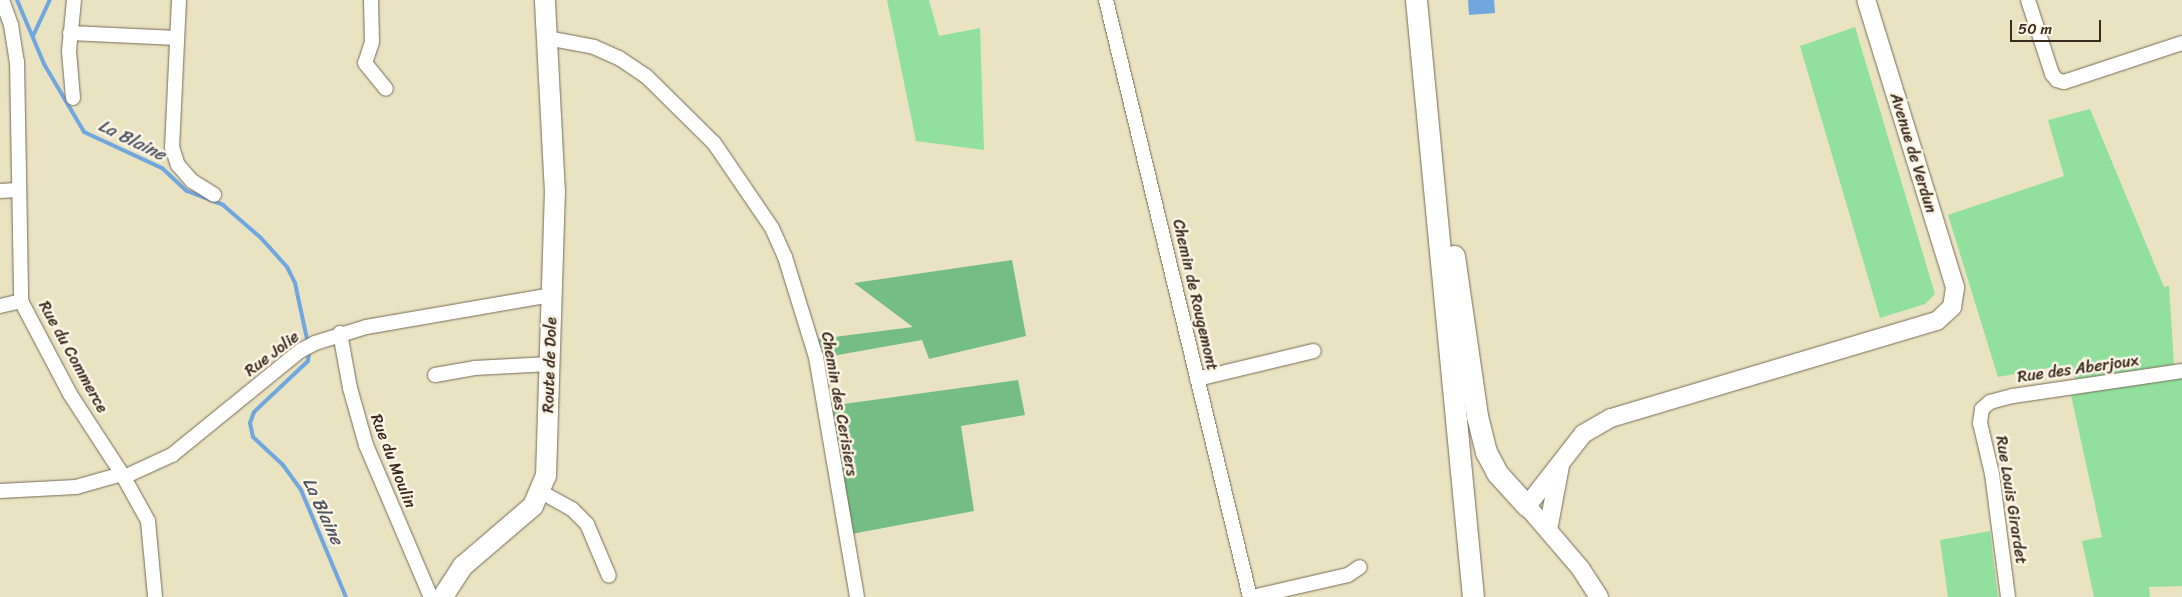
<!DOCTYPE html>
<style>
body{margin:0}
#map{position:relative;width:2182px;height:597px;overflow:hidden;background:#eae3c2;font-family:Sriracha,sans-serif}
div>[style]{position:absolute}
.green>*{inset:0;background:#91e09e}
.forest>*{inset:0;background:#74be85}
.water>*{inset:0;background:#71a7df}
.stream>*{height:4px;margin:-2px;padding:0 2px;transform-origin:2px;border-radius:2px;background:#71a7df}
.roads{filter:drop-shadow(0 0 1px #786b57) drop-shadow(0 0 1px #786b57)}
.minor>*{height:14px;margin:-7px;padding:0 7px;transform-origin:7px;border-radius:7px;background:#fff}
.tertiary>*{height:18px;margin:-9px;padding:0 9px;transform-origin:9px;border-radius:9px;background:#fff}
.secondary>*{height:20px;margin:-10px;padding:0 10px;transform-origin:10px;border-radius:10px;background:#fff}
.primary>*{height:21px;margin:-10.5px;padding:0 10.5px;transform-origin:10.5px;border-radius:10.5px;background:#fff}
span{translate:-50% -50%;white-space:nowrap;text-align:center;line-height:1.15;-webkit-text-stroke:5px #fcf5e5;paint-order:stroke}
.street-label{font-size:16px;color:#3b2a1e}
.water-label{font-size:18px;color:#4e5662;font-style:italic}
.scale{position:absolute;left:2010px;top:20px;width:91px;height:22px;box-sizing:border-box;border:2px solid #3b2a1e;border-top:0;padding-left:6px;font-size:15px;line-height:18px;white-space:nowrap;color:#3b2a1e;-webkit-text-stroke:4px #fcf5e5;paint-order:stroke}
</style>
<div id="map">
<div class="green">
<div style="clip-path:polygon(887px 0,929px 0,939px 36px,980px 28px,984px 150px,916px 141px)"></div>
<div style="clip-path:polygon(1855px 27px,1935px 294px,1925px 304px,1880px 318px,1800px 46px)"></div>
<div style="clip-path:polygon(2090px 109px,2164px 287px,2169px 286px,2174px 365px,2075px 379px,2071px 364px,1998px 377px,1948px 215px,2064px 176px,2048px 120px)"></div>
<div style="clip-path:polygon(2182px 377px,2182px 586px,2149px 587px,2150px 597px,2094px 597px,2082px 541px,2102px 537px,2071px 395px)"></div>
<div style="clip-path:polygon(1990px 531px,1998px 597px,1948px 597px,1940px 540px)"></div>
</div>
<div class="forest">
<div style="clip-path:polygon(1012px 260px,1026px 336px,929px 359px,922px 340px,821px 358px,818px 339px,913px 327px,854px 283px)"></div>
<div style="clip-path:polygon(1018px 380px,1025px 415px,961px 426px,974px 511px,846px 535px,829px 406px)"></div>
</div>
<div class="water">
<div style="clip-path:polygon(1468px 0,1494px 0,1495px 13px,1469px 15px)"></div>
</div>
<div class="stream">
<div style="left:17px;top:0;width:69px;rotate:67.1deg"></div>
<div style="left:44px;top:64px;width:79px;rotate:59.5deg"></div>
<div style="left:84px;top:132px;width:86px;rotate:24.8deg"></div>
<div style="left:162px;top:168px;width:34px;rotate:43deg"></div>
<div style="left:187px;top:191px;width:39px;rotate:21deg"></div>
<div style="left:223px;top:205px;width:50px;rotate:41deg"></div>
<div style="left:261px;top:238px;width:39px;rotate:48deg"></div>
<div style="left:287px;top:267px;width:18px;rotate:63deg"></div>
<div style="left:295px;top:283px;width:57px;rotate:77.9deg"></div>
<div style="left:33px;top:36px;width:40px;rotate:-65deg"></div>
<div style="left:309px;top:353px;width:8px;rotate:97deg"></div>
<div style="left:308px;top:361px;width:74px;rotate:136.6deg"></div>
<div style="left:254px;top:412px;width:12px;rotate:110deg"></div>
<div style="left:250px;top:423px;width:14px;rotate:78deg"></div>
<div style="left:253px;top:437px;width:41px;rotate:43deg"></div>
<div style="left:283px;top:465px;width:31px;rotate:54deg"></div>
<div style="left:301px;top:490px;width:116px;rotate:67.2deg"></div>
</div>
<div class="roads">
<div class="minor">
<div style="left:2px;top:0;width:27px;rotate:70deg"></div>
<div style="left:11px;top:25px;width:36px;rotate:81deg"></div>
<div style="left:17px;top:61px;width:240px;rotate:89deg"></div>
<div style="left:21px;top:301px;width:105px;rotate:62.2deg"></div>
<div style="left:70px;top:394px;width:95px;rotate:57deg"></div>
<div style="left:122px;top:474px;width:54px;rotate:61deg"></div>
<div style="left:148px;top:521px;width:76px;rotate:84.7deg"></div>
<div style="left:179px;top:0;width:147px;rotate:92.7deg"></div>
<div style="left:172px;top:147px;width:19px;rotate:72deg"></div>
<div style="left:178px;top:165px;width:21px;rotate:49deg"></div>
<div style="left:192px;top:181px;width:26px;rotate:32deg"></div>
<div style="left:371px;top:0;width:42px;rotate:88.6deg"></div>
<div style="left:372px;top:42px;width:22px;rotate:108deg"></div>
<div style="left:365px;top:63px;width:33px;rotate:51deg"></div>
<div style="left:1106px;top:0;width:614px;rotate:76.44deg"></div>
<div style="left:2028px;top:0;width:78px;rotate:72deg"></div>
<div style="left:2052px;top:74px;width:8px;rotate:50deg"></div>
<div style="left:2057px;top:80px;width:7px;rotate:16deg"></div>
<div style="left:2064px;top:82px;width:124px;rotate:-18.3deg"></div>
<div style="left:70px;top:33px;width:107px;rotate:2.7deg"></div>
<div style="left:547px;top:38px;width:48px;rotate:10.8deg"></div>
<div style="left:594px;top:47px;width:27px;rotate:24deg"></div>
<div style="left:619px;top:58px;width:32px;rotate:34deg"></div>
<div style="left:646px;top:76px;width:95px;rotate:44.6deg"></div>
<div style="left:714px;top:143px;width:103px;rotate:55.7deg"></div>
<div style="left:772px;top:228px;width:32px;rotate:66deg"></div>
<div style="left:785px;top:257px;width:105px;rotate:72.8deg"></div>
<div style="left:816px;top:357px;width:243px;rotate:80.3deg"></div>
<div style="left:73px;top:98px;width:47px;rotate:-94.9deg"></div>
<div style="left:69px;top:51px;width:51px;rotate:-84.4deg"></div>
<div style="left:0;top:191px;width:17px;rotate:-3deg"></div>
<div style="left:0;top:306px;width:22px;rotate:-13deg"></div>
<div style="left:340px;top:333px;width:56px;rotate:79.7deg"></div>
<div style="left:350px;top:388px;width:59px;rotate:74.3deg"></div>
<div style="left:366px;top:445px;width:163px;rotate:66.9deg"></div>
<div style="left:435px;top:375px;width:40px;rotate:-10deg"></div>
<div style="left:474px;top:368px;width:76px;rotate:-3deg"></div>
<div style="left:1197px;top:379px;width:120px;rotate:-13.5deg"></div>
<div style="left:124px;top:477px;width:53px;rotate:-24.6deg"></div>
<div style="left:172px;top:455px;width:165px;rotate:-39.1deg"></div>
<div style="left:300px;top:351px;width:17px;rotate:-28deg"></div>
<div style="left:315px;top:343px;width:53px;rotate:-17.4deg"></div>
<div style="left:366px;top:327px;width:189px;rotate:-9.8deg"></div>
<div style="left:0;top:491px;width:76px;rotate:-3deg"></div>
<div style="left:76px;top:487px;width:48px;rotate:-15.8deg"></div>
<div style="left:541px;top:492px;width:35px;rotate:29deg"></div>
<div style="left:572px;top:509px;width:21px;rotate:45deg"></div>
<div style="left:587px;top:524px;width:56px;rotate:67.1deg"></div>
<div style="left:1252px;top:597px;width:98px;rotate:-12.9deg"></div>
<div style="left:1348px;top:575px;width:14px;rotate:-34deg"></div>
<div style="left:2008px;top:597px;width:124px;rotate:-97.4deg"></div>
<div style="left:1992px;top:474px;width:52px;rotate:-103.2deg"></div>
<div style="left:1980px;top:423px;width:14px;rotate:-82deg"></div>
<div style="left:1982px;top:409px;width:11px;rotate:-41deg"></div>
<div style="left:1990px;top:402px;width:24px;rotate:-15deg"></div>
<div style="left:2013px;top:396px;width:171px;rotate:-8.4deg"></div>
</div>
<div class="tertiary">
<div style="left:1548px;top:530px;width:65px;rotate:-79.4deg"></div>
<div style="left:1599px;top:597px;width:33px;rotate:-123deg"></div>
<div style="left:1581px;top:569px;width:83px;rotate:-130.6deg"></div>
<div style="left:1527px;top:506px;width:91px;rotate:-52.1deg"></div>
<div style="left:1583px;top:434px;width:32px;rotate:-30deg"></div>
<div style="left:1611px;top:418px;width:340px;rotate:-16.6deg"></div>
<div style="left:1937px;top:321px;width:21px;rotate:-43deg"></div>
<div style="left:1952px;top:307px;width:20px;rotate:-81deg"></div>
<div style="left:1955px;top:287px;width:300px;rotate:-107.2deg"></div>
</div>
<div class="secondary">
<div style="left:444px;top:595px;width:35px;rotate:-57deg"></div>
<div style="left:463px;top:566px;width:92px;rotate:-40.6deg"></div>
<div style="left:533px;top:506px;width:33px;rotate:-67deg"></div>
<div style="left:546px;top:476px;width:283px;rotate:-88.2deg"></div>
<div style="left:555px;top:193px;width:193px;rotate:-93deg"></div>
</div>
<div class="primary">
<div style="left:1416px;top:0;width:600px;rotate:84.55deg"></div>
<div style="left:1454px;top:256px;width:162px;rotate:81.8deg"></div>
<div style="left:1477px;top:416px;width:37px;rotate:76deg"></div>
<div style="left:1486px;top:452px;width:24px;rotate:62deg"></div>
<div style="left:1497px;top:473px;width:45px;rotate:47.7deg"></div>
</div>
</div>
<div class="street-label">
<span style="left:1913px;top:153px;rotate:73deg">Avenue de Verdun</span>
<span style="left:1195px;top:295px;rotate:77deg">Chemin de Rougemont</span>
<span style="left:272px;top:354px;rotate:-37deg">Rue Jolie</span>
<span style="left:73px;top:357px;rotate:61deg">Rue du Commerce</span>
<span style="left:550px;top:365px;rotate:-88deg">Route de Dole</span>
<span style="left:2078px;top:369px;rotate:-8deg">Rue des Aberjoux</span>
<span style="left:839px;top:404px;rotate:80deg">Chemin des Cerisiers</span>
<span style="left:393px;top:461px;rotate:69deg">Rue du Moulin</span>
<span style="left:2011px;top:500px;rotate:81deg">Rue Louis Girardet</span>
</div>
<div class="water-label">
<span style="left:132px;top:140px;rotate:26deg">La Blaine</span>
<span style="left:323px;top:511px;rotate:65deg">La Blaine</span>
</div>
<div class="scale">50 m</div>
</div>
